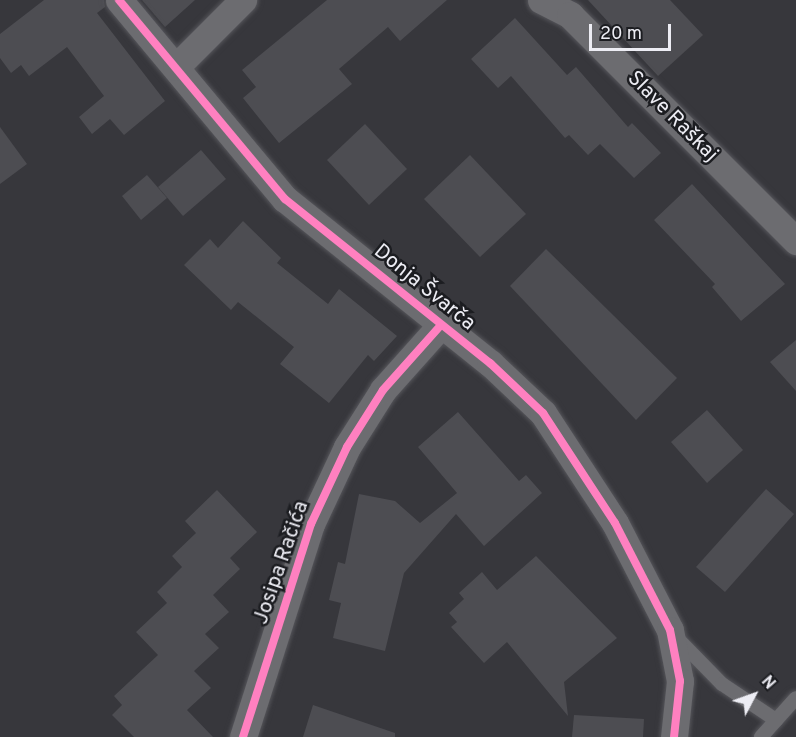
<!DOCTYPE html>
<meta charset="utf-8">
<style>
body{margin:0}
#map{position:relative;width:796px;height:737px;overflow:hidden;background:#37373c;font-family:Overpass,sans-serif}
div>[style]{position:absolute}
.building>*{inset:0;background:#4d4d52}
.roads{filter:drop-shadow(0 0 2px #55555a) drop-shadow(0 0 2px #55555a)}
.service>*{height:14px;margin:-7px;padding:0 7px;transform-origin:7px;border-radius:7px;background:#6c6c70}
.minor>*{height:27px;margin:-13.5px;padding:0 13.5px;transform-origin:13.5px;border-radius:13.5px;background:#6c6c70}
.cycleway>*{height:8px;margin:-4px;padding:0 4px;transform-origin:4px;border-radius:4px;background:#ff80c0}
span{translate:-50% -50%;white-space:nowrap;text-align:center;line-height:1.15;-webkit-text-stroke:5px #1c1d21;paint-order:stroke}
.street-label{font-size:21px;color:#ededf4}
.north{position:absolute;left:724px;top:665px;width:60px;height:60px;-webkit-text-stroke:4px #1c1d21;paint-order:stroke;rotate:49deg;font-size:16px;font-weight:700;line-height:24px;text-align:center;color:#ededf4}
.north::after{content:'';display:block;margin:auto;width:21px;height:27px;background:#ededf4;clip-path:polygon(50% 0,100% 100%,50% 72%,0 100%)}
.scale{position:absolute;left:589px;top:24px;width:82px;height:27px;box-sizing:border-box;border:3px solid #ededf4;border-top:0;padding-left:8px;font-size:18px;line-height:21px;white-space:nowrap;color:#ededf4;-webkit-text-stroke:4px #1c1d21;paint-order:stroke}
</style>
<div id="map">
<div class="building">
<div style="clip-path:polygon(44px 0,104px 0,105px 7px,97px 13px,165px 101px,124px 135px,110px 119px,92px 134px,79px 117px,104px 96px,67px 47px,29px 76px,21px 65px,11px 73px,0 58px,0 34px)"></div>
<div style="clip-path:polygon(142px 0,195px 0,165px 27px)"></div>
<div style="clip-path:polygon(327px 0,447px 0,400px 41px,388px 27px,339px 69px,352px 84px,279px 143px,243px 98px,256px 87px,242px 70px)"></div>
<div style="clip-path:polygon(588px 0,670px 0,703px 35px,658px 76px)"></div>
<div style="clip-path:polygon(515px 18px,567px 75px,576px 67px,628px 127px,632px 123px,661px 153px,634px 178px,600px 144px,588px 155px,569px 135px,565px 138px,511px 76px,498px 88px,471px 59px)"></div>
<div style="clip-path:polygon(365px 124px,407px 169px,369px 205px,327px 160px)"></div>
<div style="clip-path:polygon(0 127px,27px 164px,0 184px)"></div>
<div style="clip-path:polygon(201px 150px,226px 179px,183px 216px,158px 187px)"></div>
<div style="clip-path:polygon(470px 155px,526px 214px,480px 257px,424px 199px)"></div>
<div style="clip-path:polygon(147px 175px,167px 198px,141px 220px,122px 196px)"></div>
<div style="clip-path:polygon(692px 184px,785px 284px,741px 321px,712px 287px,715px 284px,654px 220px)"></div>
<div style="clip-path:polygon(243px 221px,281px 258px,277px 263px,328px 304px,339px 289px,397px 336px,374px 361px,368px 355px,329px 403px,280px 364px,294px 347px,238px 302px,231px 310px,184px 265px,210px 239px,218px 248px)"></div>
<div style="clip-path:polygon(546px 249px,677px 378px,636px 420px,510px 286px)"></div>
<div style="clip-path:polygon(796px 340px,796px 391px,770px 362px)"></div>
<div style="clip-path:polygon(707px 410px,743px 450px,707px 483px,671px 442px)"></div>
<div style="clip-path:polygon(458px 412px,519px 481px,526px 475px,542px 493px,484px 546px,456px 514px,404px 573px,385px 651px,333px 638px,341px 603px,329px 600px,338px 562px,345px 564px,359px 494px,395px 501px,420px 523px,457px 493px,418px 447px)"></div>
<div style="clip-path:polygon(766px 489px,794px 514px,725px 592px,696px 567px)"></div>
<div style="clip-path:polygon(217px 490px,257px 532px,230px 558px,240px 569px,213px 595px,229px 612px,205px 634px,219px 648px,194px 671px,211px 688px,187px 710px,213px 737px,134px 737px,112px 715px,122px 705px,114px 696px,158px 655px,136px 632px,167px 603px,157px 592px,182px 567px,172px 556px,196px 533px,185px 521px)"></div>
<div style="clip-path:polygon(536px 556px,617px 638px,564px 682px,568px 716px,507px 642px,484px 663px,451px 627px,457px 622px,449px 613px,464px 599px,459px 593px,482px 572px,497px 590px)"></div>
<div style="clip-path:polygon(313px 705px,395px 733px,395px 737px,303px 737px)"></div>
<div style="clip-path:polygon(574px 715px,644px 719px,643px 737px,572px 737px)"></div>
</div>
<div class="roads">
<div class="service">
<div style="left:674px;top:635px;width:69px;rotate:45.6deg"></div>
<div style="left:722px;top:684px;width:65px;rotate:33.7deg"></div>
<div style="left:761px;top:737px;width:52px;rotate:-48.1deg"></div>
</div>
<div class="minor">
<div style="left:119px;top:0;width:259px;rotate:50.2deg"></div>
<div style="left:285px;top:199px;width:263px;rotate:38.7deg"></div>
<div style="left:490px;top:363px;width:73px;rotate:43.3deg"></div>
<div style="left:543px;top:413px;width:131px;rotate:56.8deg"></div>
<div style="left:615px;top:523px;width:120px;rotate:62.8deg"></div>
<div style="left:670px;top:630px;width:52px;rotate:78.9deg"></div>
<div style="left:680px;top:681px;width:56px;rotate:96.1deg"></div>
<div style="left:541px;top:0;width:33px;rotate:27deg"></div>
<div style="left:570px;top:15px;width:320px;rotate:45deg"></div>
<div style="left:176px;top:67px;width:95px;rotate:-45deg"></div>
<div style="left:243px;top:737px;width:224px;rotate:-72.3deg"></div>
<div style="left:311px;top:524px;width:85px;rotate:-64.9deg"></div>
<div style="left:347px;top:447px;width:67px;rotate:-57.7deg"></div>
<div style="left:383px;top:390px;width:86px;rotate:-48.3deg"></div>
</div>
</div>
<div class="cycleway">
<div style="left:119px;top:0;width:259px;rotate:50.2deg"></div>
<div style="left:285px;top:199px;width:263px;rotate:38.7deg"></div>
<div style="left:490px;top:363px;width:73px;rotate:43.3deg"></div>
<div style="left:543px;top:413px;width:131px;rotate:56.8deg"></div>
<div style="left:615px;top:523px;width:120px;rotate:62.8deg"></div>
<div style="left:670px;top:630px;width:52px;rotate:78.9deg"></div>
<div style="left:680px;top:681px;width:56px;rotate:96.1deg"></div>
<div style="left:243px;top:737px;width:224px;rotate:-72.3deg"></div>
<div style="left:311px;top:524px;width:85px;rotate:-64.9deg"></div>
<div style="left:347px;top:447px;width:67px;rotate:-57.7deg"></div>
<div style="left:383px;top:390px;width:86px;rotate:-48.3deg"></div>
</div>
<div class="street-label">
<span style="left:672px;top:117px;rotate:45deg">Slave Raškaj</span>
<span style="left:424px;top:288px;rotate:39deg">Donja Švarča</span>
<span style="left:282px;top:563px;rotate:-71deg">Josipa Račića</span>
</div>
<div class="north">N</div>
<div class="scale">20 m</div>
</div>
